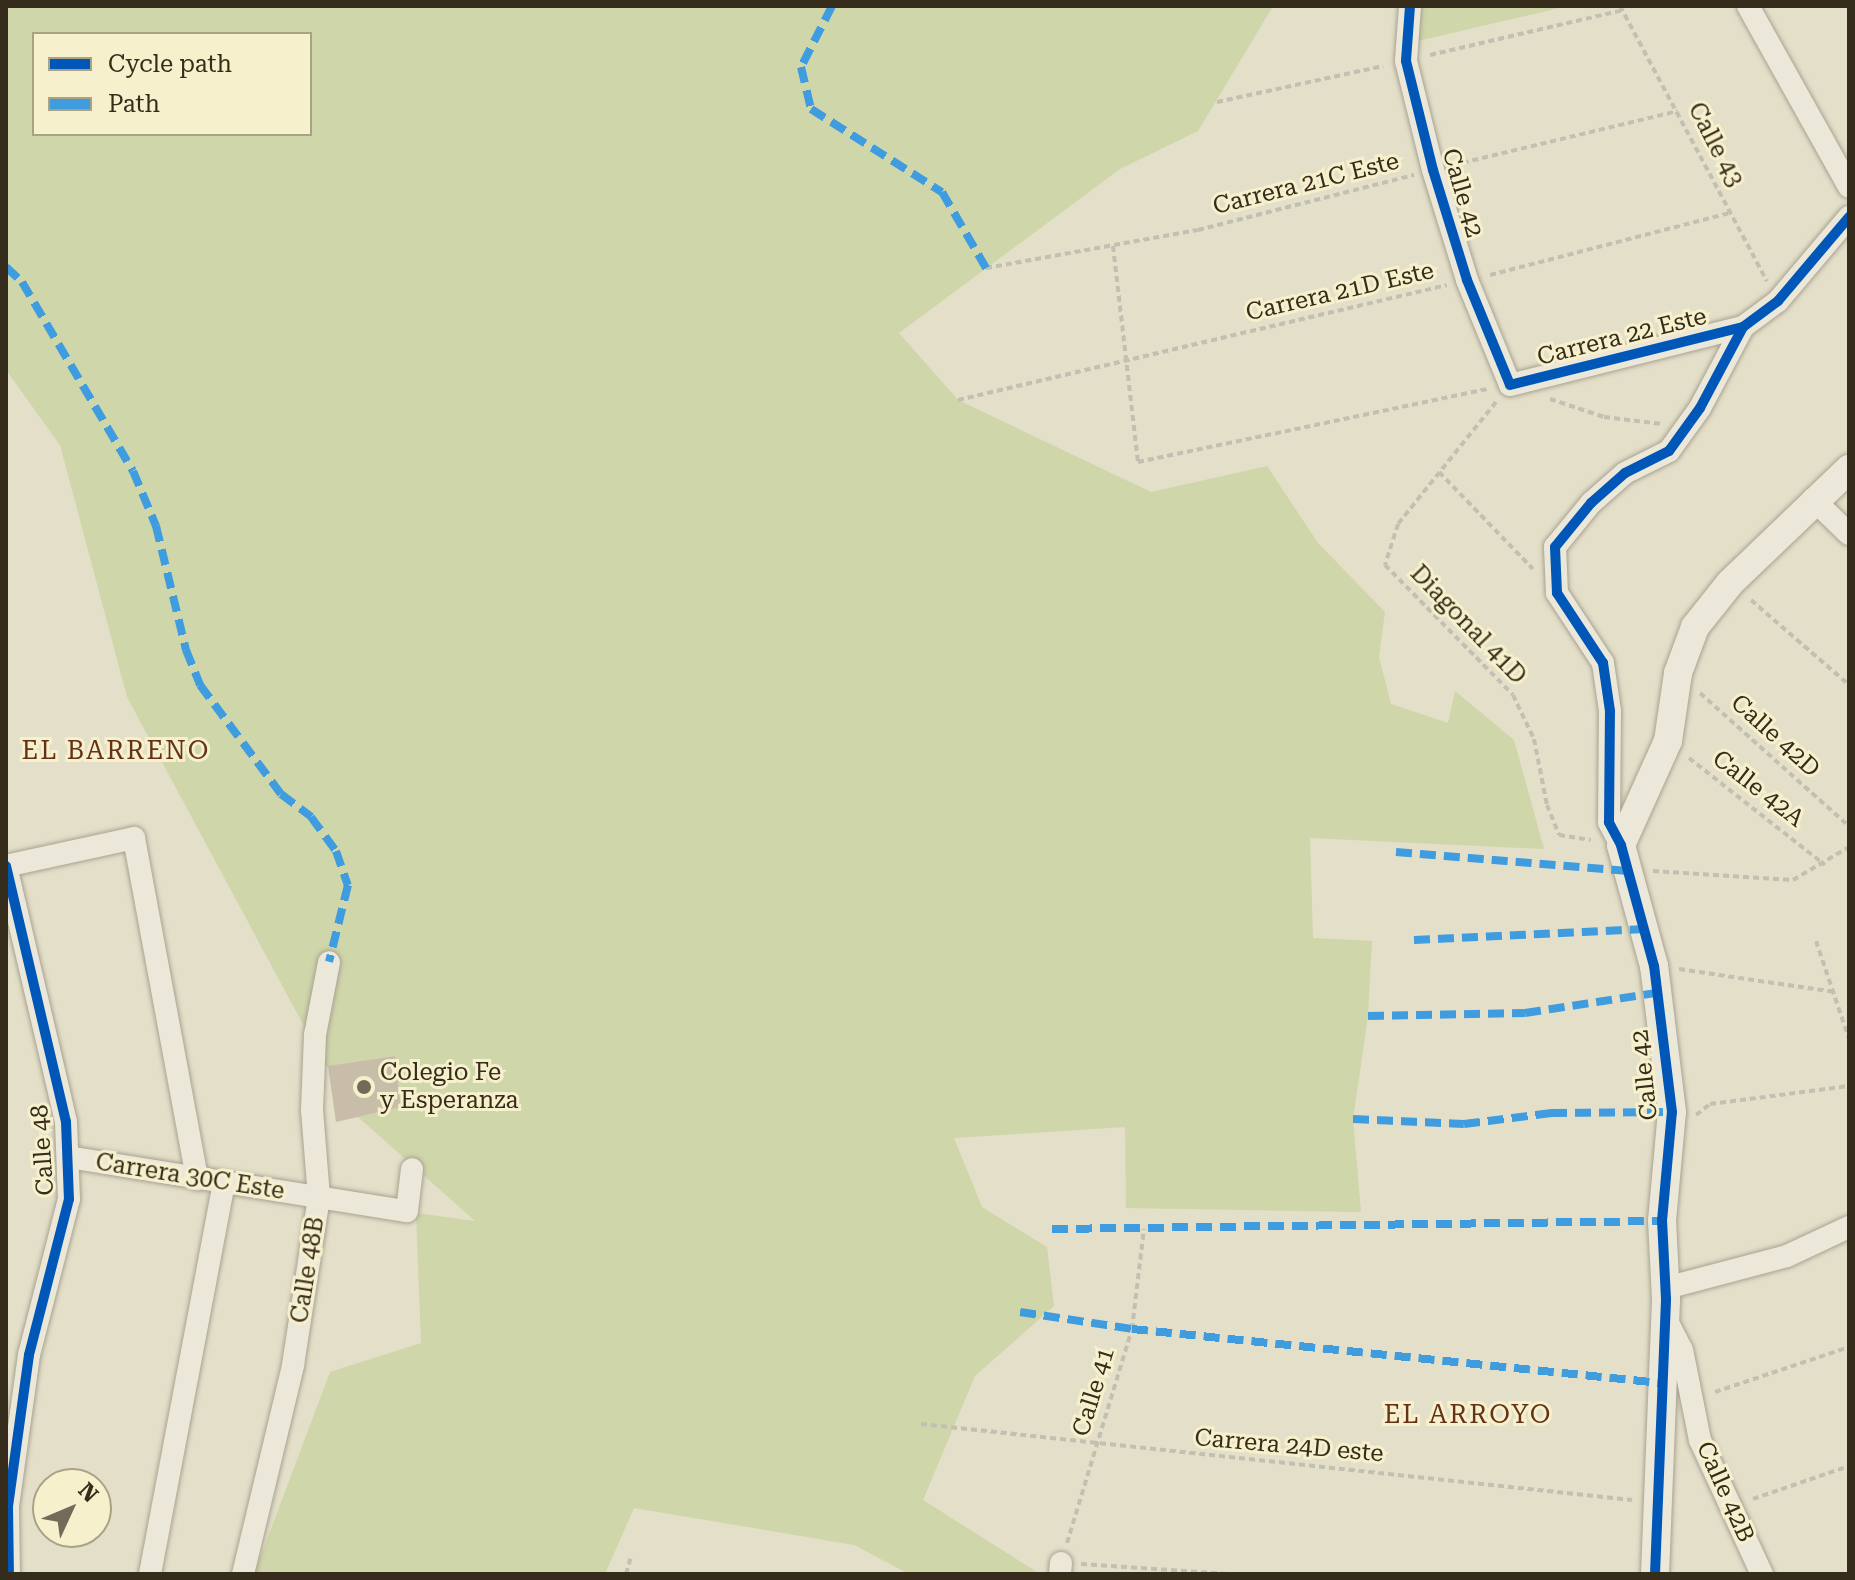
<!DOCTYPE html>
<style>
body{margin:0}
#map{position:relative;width:1855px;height:1580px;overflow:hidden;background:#e4dfc8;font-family:"Roboto Serif",serif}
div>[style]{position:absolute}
.green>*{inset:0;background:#cfd6a9}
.building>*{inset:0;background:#c8bda9}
.path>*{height:4px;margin-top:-2px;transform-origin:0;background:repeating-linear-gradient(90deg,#c3bfb1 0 6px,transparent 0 10px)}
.roads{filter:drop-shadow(0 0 2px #a8a292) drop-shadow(0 0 2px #a8a292)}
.minor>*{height:22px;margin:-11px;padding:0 11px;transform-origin:11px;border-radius:11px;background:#ebe8da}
.tertiary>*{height:28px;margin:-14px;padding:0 14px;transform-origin:14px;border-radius:14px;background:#ebe8da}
.quiet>*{height:8px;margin-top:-4px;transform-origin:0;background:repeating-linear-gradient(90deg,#3e9cdf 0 16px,transparent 0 24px)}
.cycleway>*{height:10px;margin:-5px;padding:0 5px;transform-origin:5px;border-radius:5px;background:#0057b8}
.dots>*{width:22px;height:22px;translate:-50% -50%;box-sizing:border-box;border:4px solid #f7f0cc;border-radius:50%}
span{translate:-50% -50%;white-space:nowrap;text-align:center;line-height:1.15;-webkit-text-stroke:6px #f7f0cc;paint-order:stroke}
.street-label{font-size:24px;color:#362c1b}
.poi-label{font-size:24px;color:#362c1b}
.left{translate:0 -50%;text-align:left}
.neighbourhood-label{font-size:26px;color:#653218;letter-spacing:2px}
.frame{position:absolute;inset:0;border:8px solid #362c1b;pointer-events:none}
.legend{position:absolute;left:32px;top:32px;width:280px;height:104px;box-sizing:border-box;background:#f7f0cc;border:2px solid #aaa285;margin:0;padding:10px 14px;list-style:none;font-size:24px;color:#362c1b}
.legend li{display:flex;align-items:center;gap:16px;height:40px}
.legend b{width:40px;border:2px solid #aaa285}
.north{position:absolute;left:32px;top:1468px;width:80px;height:80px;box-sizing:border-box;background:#f7f0cc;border:2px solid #aaa285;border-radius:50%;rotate:46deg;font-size:22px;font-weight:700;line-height:32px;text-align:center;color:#362c1b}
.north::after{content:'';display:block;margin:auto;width:28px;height:36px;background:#736b58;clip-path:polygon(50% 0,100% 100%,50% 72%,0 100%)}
</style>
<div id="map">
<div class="green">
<div style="clip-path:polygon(evenodd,6px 6px,1273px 6px,1198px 131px,1120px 169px,899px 333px,958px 400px,1151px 492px,1267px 466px,1318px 543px,1385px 612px,1379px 657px,1391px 704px,1448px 723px,1455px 691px,1514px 740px,1544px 849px,1310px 838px,1313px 938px,1372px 941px,1368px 1016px,1353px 1119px,1361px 1212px,1126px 1208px,1125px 1127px,954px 1138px,982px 1207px,1047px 1247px,1054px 1306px,975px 1376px,923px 1500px,1040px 1574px,909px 1574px,854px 1545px,634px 1508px,605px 1574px,254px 1574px,330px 1372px,421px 1343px,416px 1213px,475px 1221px,358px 1117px,401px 1107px,395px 1056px,326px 1067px,127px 697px,60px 445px,6px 370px,6px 6px,34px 34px,310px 34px,310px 134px,34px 134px,34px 34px)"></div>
<div style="clip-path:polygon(1422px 6px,1568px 6px,1418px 41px)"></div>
</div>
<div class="building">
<div style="clip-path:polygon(395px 1056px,401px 1107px,336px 1122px,328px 1066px)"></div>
</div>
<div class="path">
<div style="left:1620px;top:6px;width:312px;rotate:61.9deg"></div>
<div style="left:1430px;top:55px;width:198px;rotate:-13.1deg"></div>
<div style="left:1217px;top:102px;width:170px;rotate:-12.2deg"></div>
<div style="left:1453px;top:165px;width:231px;rotate:-13.5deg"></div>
<div style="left:1113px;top:246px;width:217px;rotate:83.4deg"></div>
<div style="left:1138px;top:462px;width:358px;rotate:-11.8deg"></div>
<div style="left:986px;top:268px;width:215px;rotate:-10.2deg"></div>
<div style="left:1198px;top:230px;width:223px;rotate:-14.3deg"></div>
<div style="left:1490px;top:275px;width:247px;rotate:-14.5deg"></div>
<div style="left:1550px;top:399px;width:57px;rotate:18.4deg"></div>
<div style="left:1604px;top:417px;width:58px;rotate:6.9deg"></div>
<div style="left:958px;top:400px;width:502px;rotate:-13.23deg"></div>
<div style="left:1496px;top:402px;width:156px;rotate:128.8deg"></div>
<div style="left:1398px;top:524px;width:43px;rotate:107.6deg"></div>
<div style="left:1385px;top:565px;width:182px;rotate:45.4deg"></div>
<div style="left:1513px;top:695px;width:49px;rotate:64.5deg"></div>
<div style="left:1534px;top:739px;width:67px;rotate:78.9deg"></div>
<div style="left:1547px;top:805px;width:32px;rotate:68deg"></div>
<div style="left:1559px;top:835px;width:32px;rotate:9deg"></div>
<div style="left:1439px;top:472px;width:135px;rotate:45.9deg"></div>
<div style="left:1751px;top:600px;width:130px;rotate:40.9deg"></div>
<div style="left:1700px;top:693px;width:200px;rotate:41.8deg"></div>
<div style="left:1689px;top:758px;width:173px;rotate:38.2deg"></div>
<div style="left:1653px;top:871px;width:140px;rotate:3.7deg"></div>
<div style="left:1793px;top:880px;width:65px;rotate:-30.5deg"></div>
<div style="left:1816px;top:941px;width:103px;rotate:71.4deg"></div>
<div style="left:1679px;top:969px;width:158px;rotate:8.4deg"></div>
<div style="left:1696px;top:1115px;width:18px;rotate:-38deg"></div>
<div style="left:1710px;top:1104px;width:140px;rotate:-7.4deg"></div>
<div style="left:1715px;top:1392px;width:141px;rotate:-18.6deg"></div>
<div style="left:921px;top:1424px;width:715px;rotate:6.1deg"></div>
<div style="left:1753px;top:1499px;width:102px;rotate:-19deg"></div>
<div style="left:1067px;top:1543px;width:224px;rotate:-73.1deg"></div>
<div style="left:1132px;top:1329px;width:101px;rotate:-83.2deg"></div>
<div style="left:1081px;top:1564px;width:145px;rotate:3.9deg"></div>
<div style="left:626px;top:1574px;width:18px;rotate:-74deg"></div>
</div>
<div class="roads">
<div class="minor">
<div style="left:1410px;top:6px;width:55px;rotate:94.2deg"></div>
<div style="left:1406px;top:61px;width:112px;rotate:76.1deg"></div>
<div style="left:1433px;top:170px;width:115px;rotate:72.8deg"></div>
<div style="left:1467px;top:280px;width:113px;rotate:67.7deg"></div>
<div style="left:1510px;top:385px;width:240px;rotate:-14deg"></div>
<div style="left:1748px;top:6px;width:207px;rotate:60.8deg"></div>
<div style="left:1813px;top:499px;width:50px;rotate:44.2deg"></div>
<div style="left:1621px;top:845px;width:26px;rotate:-118deg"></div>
<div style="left:1609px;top:822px;width:111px;rotate:-89.5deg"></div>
<div style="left:1610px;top:711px;width:49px;rotate:-98.3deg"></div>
<div style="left:1603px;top:663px;width:84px;rotate:-123.3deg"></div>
<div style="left:1557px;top:593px;width:46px;rotate:-92.5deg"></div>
<div style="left:1555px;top:547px;width:57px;rotate:-50.7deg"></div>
<div style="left:1591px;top:503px;width:45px;rotate:-41.4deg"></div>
<div style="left:1625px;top:473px;width:49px;rotate:-26.6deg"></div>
<div style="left:1669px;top:451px;width:53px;rotate:-54.2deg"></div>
<div style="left:1700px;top:408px;width:92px;rotate:-62deg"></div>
<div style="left:1743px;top:327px;width:44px;rotate:-36.6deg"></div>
<div style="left:1778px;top:301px;width:110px;rotate:-49.8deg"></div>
<div style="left:6px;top:866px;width:263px;rotate:76.8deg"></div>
<div style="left:66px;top:1122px;width:77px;rotate:87.8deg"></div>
<div style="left:69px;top:1199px;width:161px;rotate:104.4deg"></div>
<div style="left:29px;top:1355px;width:152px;rotate:97.9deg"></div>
<div style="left:8px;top:1506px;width:68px;rotate:89.2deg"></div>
<div style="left:6px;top:866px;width:131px;rotate:-12.3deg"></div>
<div style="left:134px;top:838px;width:347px;rotate:79.5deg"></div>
<div style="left:68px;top:1157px;width:343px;rotate:9.1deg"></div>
<div style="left:407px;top:1211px;width:42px;rotate:-83.2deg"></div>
<div style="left:1666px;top:1288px;width:125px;rotate:-14.8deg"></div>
<div style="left:1787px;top:1256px;width:68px;rotate:-25.1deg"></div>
<div style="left:1665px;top:1317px;width:37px;rotate:63deg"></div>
<div style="left:1682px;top:1350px;width:92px;rotate:78.7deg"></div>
<div style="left:1700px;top:1440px;width:148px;rotate:65.2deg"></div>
<div style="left:150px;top:1574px;width:398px;rotate:-79.3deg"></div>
<div style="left:243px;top:1574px;width:215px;rotate:-76.5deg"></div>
<div style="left:293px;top:1365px;width:170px;rotate:-81.2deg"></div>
<div style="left:319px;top:1197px;width:87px;rotate:-94.6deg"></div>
<div style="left:312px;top:1110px;width:75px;rotate:-87.7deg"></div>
<div style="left:315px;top:1035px;width:74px;rotate:-79.1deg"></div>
<div style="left:1060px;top:1574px;width:11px;rotate:-85deg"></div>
</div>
<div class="tertiary">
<div style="left:1655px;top:1574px;width:275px;rotate:-87.7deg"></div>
<div style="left:1666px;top:1299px;width:78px;rotate:-92.9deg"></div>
<div style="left:1662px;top:1221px;width:109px;rotate:-84.8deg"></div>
<div style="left:1672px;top:1112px;width:147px;rotate:-97deg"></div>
<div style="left:1654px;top:966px;width:125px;rotate:-105.3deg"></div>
<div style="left:1621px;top:845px;width:114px;rotate:-65.7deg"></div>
<div style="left:1668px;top:741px;width:69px;rotate:-81.6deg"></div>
<div style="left:1678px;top:673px;width:49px;rotate:-69.7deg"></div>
<div style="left:1695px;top:627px;width:56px;rotate:-51.5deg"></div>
<div style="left:1730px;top:583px;width:165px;rotate:-43.8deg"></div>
</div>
</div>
<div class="quiet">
<div style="left:832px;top:6px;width:68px;rotate:116.9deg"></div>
<div style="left:801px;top:67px;width:43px;rotate:76.6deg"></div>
<div style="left:811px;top:109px;width:155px;rotate:32.4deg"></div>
<div style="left:942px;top:192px;width:88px;rotate:59.9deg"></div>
<div style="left:6px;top:267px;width:22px;rotate:43deg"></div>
<div style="left:22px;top:282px;width:219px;rotate:59.6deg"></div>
<div style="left:133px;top:471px;width:60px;rotate:67.3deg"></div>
<div style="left:156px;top:526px;width:128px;rotate:76.4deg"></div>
<div style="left:186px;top:650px;width:38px;rotate:68deg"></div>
<div style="left:200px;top:685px;width:136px;rotate:53.4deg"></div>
<div style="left:281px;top:794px;width:38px;rotate:37deg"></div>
<div style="left:311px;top:817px;width:42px;rotate:53.7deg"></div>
<div style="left:336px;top:851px;width:36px;rotate:71deg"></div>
<div style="left:348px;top:885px;width:79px;rotate:103.9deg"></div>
<div style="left:1396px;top:852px;width:233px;rotate:4.7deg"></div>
<div style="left:1414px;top:940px;width:232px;rotate:-2.7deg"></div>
<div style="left:1368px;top:1016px;width:157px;rotate:-1.1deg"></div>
<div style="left:1525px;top:1013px;width:133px;rotate:-8.7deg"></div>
<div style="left:1353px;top:1119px;width:111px;rotate:2.6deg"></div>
<div style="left:1464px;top:1124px;width:88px;rotate:-7.2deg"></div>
<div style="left:1551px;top:1113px;width:121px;rotate:-0.5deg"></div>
<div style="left:1052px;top:1229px;width:610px;rotate:-0.75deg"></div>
<div style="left:1020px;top:1312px;width:113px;rotate:8.6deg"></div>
<div style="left:1132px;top:1329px;width:532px;rotate:5.83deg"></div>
</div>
<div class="cycleway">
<div style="left:1410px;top:6px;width:55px;rotate:94.2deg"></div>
<div style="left:1406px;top:61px;width:112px;rotate:76.1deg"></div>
<div style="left:1433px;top:170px;width:115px;rotate:72.8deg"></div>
<div style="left:1467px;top:280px;width:113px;rotate:67.7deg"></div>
<div style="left:1510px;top:385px;width:240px;rotate:-14deg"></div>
<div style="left:6px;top:866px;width:263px;rotate:76.8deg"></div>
<div style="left:66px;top:1122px;width:77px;rotate:87.8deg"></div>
<div style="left:69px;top:1199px;width:161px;rotate:104.4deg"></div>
<div style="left:29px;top:1355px;width:152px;rotate:97.9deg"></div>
<div style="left:8px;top:1506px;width:68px;rotate:89.2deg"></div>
<div style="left:1655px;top:1574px;width:275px;rotate:-87.7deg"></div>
<div style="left:1666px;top:1299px;width:78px;rotate:-92.9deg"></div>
<div style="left:1662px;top:1221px;width:109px;rotate:-84.8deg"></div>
<div style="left:1672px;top:1112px;width:147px;rotate:-97deg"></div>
<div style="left:1654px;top:966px;width:125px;rotate:-105.3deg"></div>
<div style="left:1621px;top:845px;width:26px;rotate:-118deg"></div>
<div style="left:1609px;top:822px;width:111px;rotate:-89.5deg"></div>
<div style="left:1610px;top:711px;width:49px;rotate:-98.3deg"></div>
<div style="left:1603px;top:663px;width:84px;rotate:-123.3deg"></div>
<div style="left:1557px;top:593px;width:46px;rotate:-92.5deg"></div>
<div style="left:1555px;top:547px;width:57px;rotate:-50.7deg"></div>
<div style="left:1591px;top:503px;width:45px;rotate:-41.4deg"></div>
<div style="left:1625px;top:473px;width:49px;rotate:-26.6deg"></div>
<div style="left:1669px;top:451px;width:53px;rotate:-54.2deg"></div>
<div style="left:1700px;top:408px;width:92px;rotate:-62deg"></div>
<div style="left:1743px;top:327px;width:44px;rotate:-36.6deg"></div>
<div style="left:1778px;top:301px;width:110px;rotate:-49.8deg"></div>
</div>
<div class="dots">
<div style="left:364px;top:1087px;background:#736b58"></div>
</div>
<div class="street-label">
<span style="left:1715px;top:145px;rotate:63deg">Calle 43</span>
<span style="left:1306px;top:184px;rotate:-14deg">Carrera 21C Este</span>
<span style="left:1462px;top:193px;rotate:74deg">Calle 42</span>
<span style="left:1340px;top:292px;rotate:-13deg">Carrera 21D Este</span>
<span style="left:1622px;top:337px;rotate:-14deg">Carrera 22 Este</span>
<span style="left:1468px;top:625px;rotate:46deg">Diagonal 41D</span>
<span style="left:1775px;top:736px;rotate:42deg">Calle 42D</span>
<span style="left:1758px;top:789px;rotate:38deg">Calle 42A</span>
<span style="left:1645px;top:1075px;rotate:-96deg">Calle 42</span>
<span style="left:43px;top:1150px;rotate:-94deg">Calle 48</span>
<span style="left:190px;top:1177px;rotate:9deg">Carrera 30C Este</span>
<span style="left:308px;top:1270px;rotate:-81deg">Calle 48B</span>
<span style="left:1094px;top:1392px;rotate:-73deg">Calle 41</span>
<span style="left:1289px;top:1446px;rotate:5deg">Carrera 24D este</span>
<span style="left:1725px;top:1492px;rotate:66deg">Calle 42B</span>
</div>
<div class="poi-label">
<span class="left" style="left:380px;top:1087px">Colegio Fe<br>y Esperanza</span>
</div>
<div class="neighbourhood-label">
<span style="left:116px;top:751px">EL BARRENO</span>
<span style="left:1468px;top:1415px">EL ARROYO</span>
</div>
<div class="frame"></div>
<ul class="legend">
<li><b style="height:10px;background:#0057b8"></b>Cycle path</li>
<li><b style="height:10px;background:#3e9cdf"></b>Path</li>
</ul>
<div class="north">N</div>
</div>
